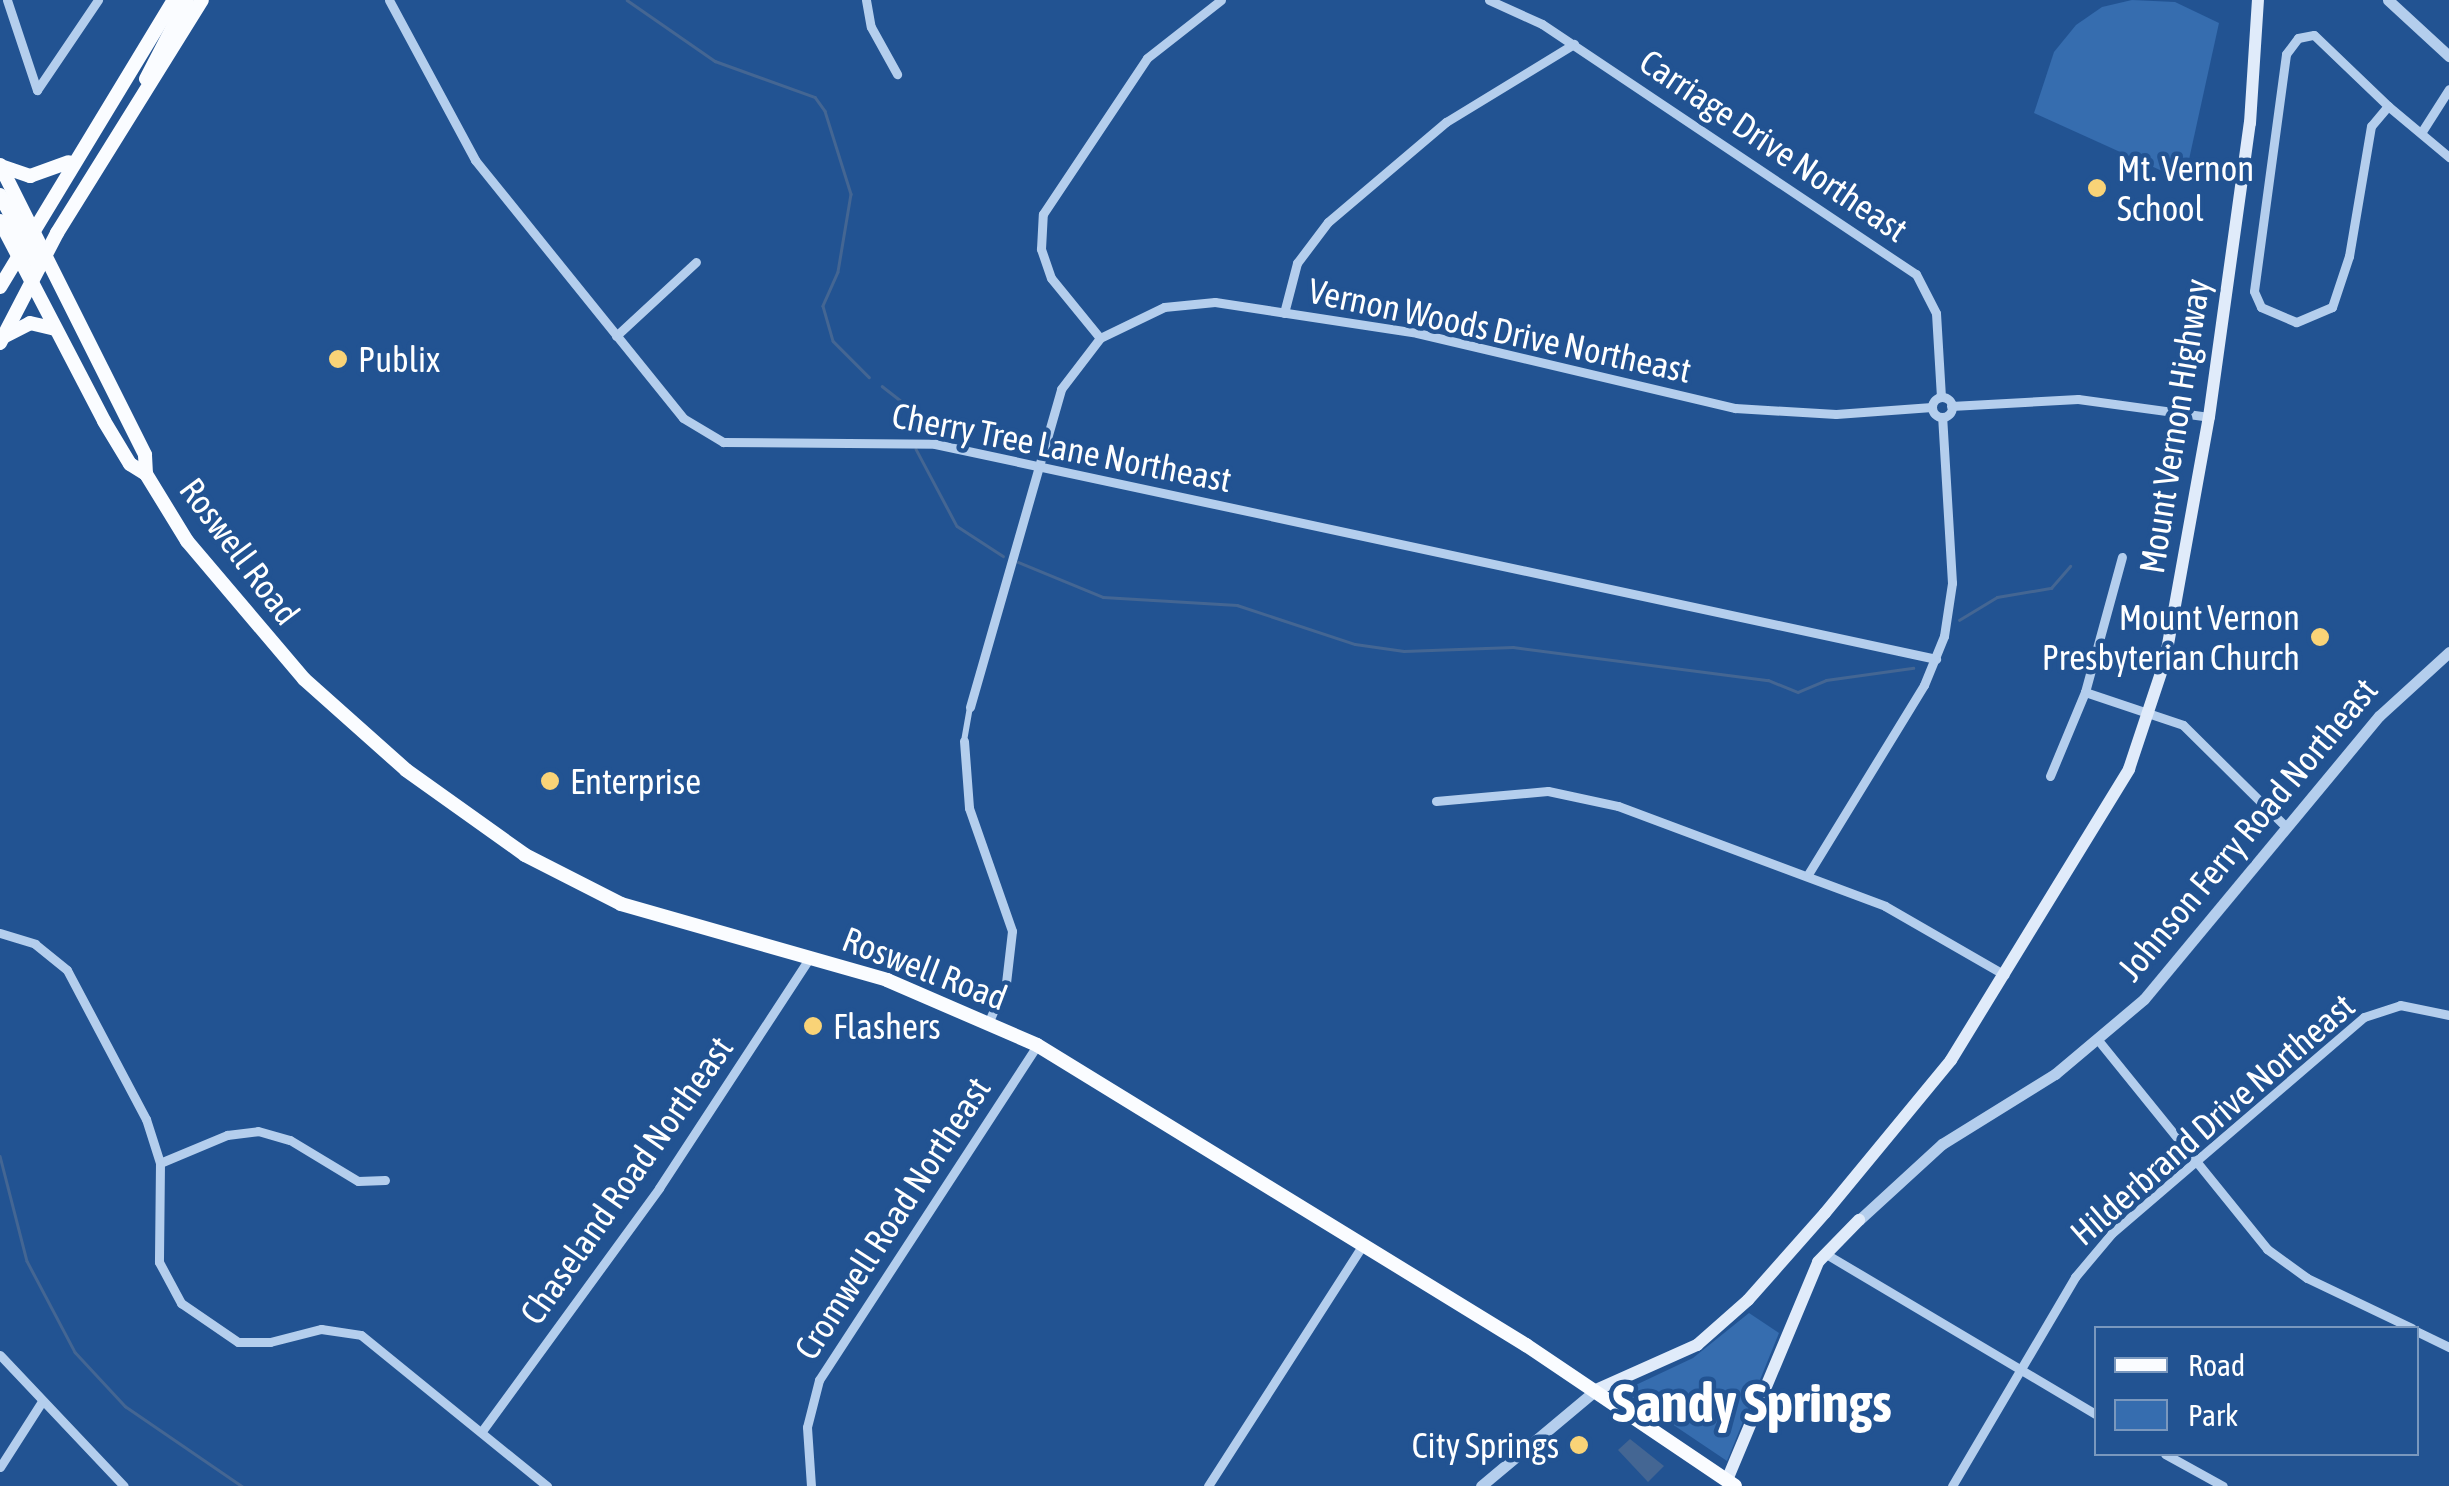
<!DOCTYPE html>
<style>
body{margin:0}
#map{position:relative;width:2449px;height:1486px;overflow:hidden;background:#225392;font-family:"Asap Condensed",sans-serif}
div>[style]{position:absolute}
.green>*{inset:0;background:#366daf}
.water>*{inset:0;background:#446693}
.stream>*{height:2.5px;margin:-1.25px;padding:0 1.25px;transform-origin:1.25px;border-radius:1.25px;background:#446693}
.pedestrian>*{height:6px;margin:-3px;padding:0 3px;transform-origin:3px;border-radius:3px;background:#b4ceed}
.minor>*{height:9px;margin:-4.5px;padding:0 4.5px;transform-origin:4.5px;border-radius:4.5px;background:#b4ceed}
.minor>.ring{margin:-4.5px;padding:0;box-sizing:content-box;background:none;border:9px solid #b4ceed;border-radius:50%}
.tertiary>*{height:11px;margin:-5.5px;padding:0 5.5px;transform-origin:5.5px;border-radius:5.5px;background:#b4ceed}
.secondary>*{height:12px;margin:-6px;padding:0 6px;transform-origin:6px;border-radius:6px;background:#e0ebfa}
.primary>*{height:14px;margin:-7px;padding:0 7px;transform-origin:7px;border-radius:7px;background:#fafcff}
.dots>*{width:28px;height:28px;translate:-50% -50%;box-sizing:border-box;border:5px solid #225392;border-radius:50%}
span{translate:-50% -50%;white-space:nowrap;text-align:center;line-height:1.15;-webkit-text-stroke:9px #225392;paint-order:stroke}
.street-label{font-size:35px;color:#fff}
.poi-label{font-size:35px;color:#fff}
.left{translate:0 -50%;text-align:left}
.right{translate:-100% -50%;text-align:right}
.town-label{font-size:55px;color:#fff;font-weight:700}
.legend{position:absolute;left:2094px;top:1326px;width:325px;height:130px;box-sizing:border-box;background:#225392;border:2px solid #7a98be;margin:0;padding:12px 18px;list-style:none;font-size:30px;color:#fff}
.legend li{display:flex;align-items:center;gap:20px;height:50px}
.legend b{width:50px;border:2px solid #7a98be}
</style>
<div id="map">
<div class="green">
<div style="clip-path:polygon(2132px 0,2175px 2px,2219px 23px,2188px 164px,2171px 175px,2034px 113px,2054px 52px,2076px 25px,2102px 7px)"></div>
<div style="clip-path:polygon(1749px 1313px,1779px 1333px,1727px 1461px,1623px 1391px,1693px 1358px)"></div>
</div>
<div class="water">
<div style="clip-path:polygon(1630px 1439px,1664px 1466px,1648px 1482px,1618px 1450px)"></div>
</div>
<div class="stream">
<div style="left:627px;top:0;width:107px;rotate:34.7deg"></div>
<div style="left:715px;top:61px;width:106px;rotate:19.8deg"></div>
<div style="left:815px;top:97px;width:17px;rotate:54deg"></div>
<div style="left:825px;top:111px;width:87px;rotate:72.6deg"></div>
<div style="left:851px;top:194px;width:79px;rotate:99.5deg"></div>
<div style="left:838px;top:272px;width:37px;rotate:114deg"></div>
<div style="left:823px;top:306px;width:36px;rotate:74deg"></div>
<div style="left:833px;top:341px;width:51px;rotate:45deg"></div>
<div style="left:882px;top:386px;width:41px;rotate:38deg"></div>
<div style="left:914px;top:411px;width:22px;rotate:85deg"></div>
<div style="left:916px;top:449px;width:87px;rotate:62deg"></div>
<div style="left:957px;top:526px;width:55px;rotate:33.1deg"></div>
<div style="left:1018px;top:562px;width:92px;rotate:22.4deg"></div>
<div style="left:1103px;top:597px;width:134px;rotate:3.4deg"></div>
<div style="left:1237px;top:605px;width:124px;rotate:18.3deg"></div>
<div style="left:1355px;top:644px;width:49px;rotate:8.1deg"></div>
<div style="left:1404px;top:651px;width:109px;rotate:-2.1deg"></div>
<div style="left:1513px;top:647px;width:257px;rotate:7.4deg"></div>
<div style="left:1768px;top:680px;width:32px;rotate:22deg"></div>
<div style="left:1798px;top:692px;width:30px;rotate:-23deg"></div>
<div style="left:1826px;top:680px;width:88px;rotate:-7.9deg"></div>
<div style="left:1959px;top:620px;width:44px;rotate:-31.2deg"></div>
<div style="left:1997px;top:597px;width:55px;rotate:-9.5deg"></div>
<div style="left:2051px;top:588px;width:29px;rotate:-49deg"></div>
<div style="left:0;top:1156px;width:108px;rotate:75.6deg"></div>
<div style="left:27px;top:1261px;width:103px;rotate:62.2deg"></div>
<div style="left:75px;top:1352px;width:74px;rotate:47.2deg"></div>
<div style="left:125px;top:1406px;width:142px;rotate:34.4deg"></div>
</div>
<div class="pedestrian">
<div style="left:964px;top:741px;width:35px;rotate:-80deg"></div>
</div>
<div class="minor">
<div style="left:7px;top:0;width:95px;rotate:71.6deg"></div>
<div style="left:389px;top:0;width:182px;rotate:61.7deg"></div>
<div style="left:475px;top:160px;width:331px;rotate:51.1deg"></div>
<div style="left:683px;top:418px;width:47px;rotate:31deg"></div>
<div style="left:723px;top:442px;width:212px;rotate:0.5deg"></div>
<div style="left:935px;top:444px;width:1024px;rotate:12.12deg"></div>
<div style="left:866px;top:0;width:27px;rotate:80deg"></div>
<div style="left:871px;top:27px;width:54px;rotate:61deg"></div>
<div style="left:1489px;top:0;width:58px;rotate:24.4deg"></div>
<div style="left:1542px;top:24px;width:450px;rotate:33.8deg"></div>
<div style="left:1916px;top:274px;width:44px;rotate:62.9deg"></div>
<div style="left:1936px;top:313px;width:84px;rotate:86.6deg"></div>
<div style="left:2314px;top:35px;width:103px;rotate:43.8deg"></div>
<div style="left:2388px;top:106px;width:26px;rotate:130deg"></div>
<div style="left:2371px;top:126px;width:132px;rotate:99.6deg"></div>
<div style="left:2349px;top:256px;width:54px;rotate:108.4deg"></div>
<div style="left:2332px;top:307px;width:39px;rotate:157deg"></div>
<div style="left:2296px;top:322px;width:38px;rotate:-157deg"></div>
<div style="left:2261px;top:307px;width:17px;rotate:-114deg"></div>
<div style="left:2254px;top:291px;width:239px;rotate:-82.3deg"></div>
<div style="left:2286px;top:54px;width:20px;rotate:-53deg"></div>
<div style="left:2298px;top:38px;width:16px;rotate:-11deg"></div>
<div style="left:37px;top:90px;width:109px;rotate:-55.9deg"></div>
<div style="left:2388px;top:106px;width:80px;rotate:39.9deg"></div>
<div style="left:2421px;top:133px;width:52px;rotate:-57.5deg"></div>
<div style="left:1284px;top:313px;width:52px;rotate:-75.4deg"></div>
<div style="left:1297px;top:263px;width:51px;rotate:-52.9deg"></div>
<div style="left:1328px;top:222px;width:155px;rotate:-40.3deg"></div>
<div style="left:1446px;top:122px;width:150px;rotate:-31.4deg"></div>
<div style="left:616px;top:336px;width:109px;rotate:-42.8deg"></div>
<div style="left:1100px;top:338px;width:77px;rotate:-129.2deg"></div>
<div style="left:1051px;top:278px;width:31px;rotate:-109deg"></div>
<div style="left:1041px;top:249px;width:35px;rotate:-87deg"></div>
<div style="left:1043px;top:214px;width:187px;rotate:-56.3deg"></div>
<div style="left:1147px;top:58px;width:94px;rotate:-38.1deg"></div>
<div class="ring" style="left:1932px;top:397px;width:11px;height:11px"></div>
<div style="left:1951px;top:406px;width:127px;rotate:-3.2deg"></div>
<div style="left:2078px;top:399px;width:132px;rotate:7.8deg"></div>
<div style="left:2085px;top:692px;width:103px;rotate:18.6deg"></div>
<div style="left:2183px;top:725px;width:146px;rotate:44.7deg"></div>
<div style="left:970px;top:707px;width:331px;rotate:-74deg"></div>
<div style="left:1061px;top:389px;width:64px;rotate:-52.6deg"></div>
<div style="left:1100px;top:338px;width:71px;rotate:-25.8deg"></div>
<div style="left:1164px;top:307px;width:51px;rotate:-5.6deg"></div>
<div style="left:1215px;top:302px;width:204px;rotate:8.7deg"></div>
<div style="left:1417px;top:333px;width:327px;rotate:13.3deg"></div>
<div style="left:1735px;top:408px;width:101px;rotate:3.4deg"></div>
<div style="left:1836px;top:414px;width:96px;rotate:-4.2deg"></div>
<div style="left:964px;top:741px;width:67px;rotate:85.7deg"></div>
<div style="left:969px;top:808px;width:130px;rotate:70.7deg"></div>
<div style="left:1012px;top:931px;width:52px;rotate:96.6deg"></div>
<div style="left:1006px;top:983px;width:42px;rotate:114.1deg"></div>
<div style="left:2050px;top:776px;width:91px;rotate:-67.4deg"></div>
<div style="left:2085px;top:692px;width:140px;rotate:-74.7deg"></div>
<div style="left:1436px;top:801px;width:112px;rotate:-5.1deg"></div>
<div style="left:1548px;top:791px;width:72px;rotate:12.1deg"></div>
<div style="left:1618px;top:806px;width:285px;rotate:20.5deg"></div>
<div style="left:1885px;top:906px;width:138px;rotate:29.9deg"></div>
<div style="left:1807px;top:876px;width:224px;rotate:-58.5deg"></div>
<div style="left:1924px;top:685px;width:53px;rotate:-67.8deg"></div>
<div style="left:1944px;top:636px;width:54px;rotate:-81.4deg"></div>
<div style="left:1952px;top:583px;width:166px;rotate:-93.4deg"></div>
<div style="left:0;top:933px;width:37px;rotate:17deg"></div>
<div style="left:35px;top:944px;width:41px;rotate:39.1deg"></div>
<div style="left:67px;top:970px;width:169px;rotate:62.1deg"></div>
<div style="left:146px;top:1119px;width:46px;rotate:72.3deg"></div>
<div style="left:160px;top:1163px;width:99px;rotate:90.6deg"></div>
<div style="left:159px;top:1262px;width:47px;rotate:61.8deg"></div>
<div style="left:181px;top:1303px;width:69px;rotate:34.4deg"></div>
<div style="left:238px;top:1342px;width:32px"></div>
<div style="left:270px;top:1342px;width:53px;rotate:-14.3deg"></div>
<div style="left:321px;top:1329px;width:40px;rotate:8.5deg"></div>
<div style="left:361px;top:1335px;width:240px;rotate:39.1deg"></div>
<div style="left:2098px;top:1040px;width:269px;rotate:51deg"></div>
<div style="left:2267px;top:1249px;width:49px;rotate:35.9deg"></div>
<div style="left:2307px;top:1278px;width:116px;rotate:25.5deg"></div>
<div style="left:160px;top:1163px;width:73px;rotate:-22.7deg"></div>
<div style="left:227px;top:1135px;width:31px;rotate:-7deg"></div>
<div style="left:258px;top:1131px;width:33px;rotate:16deg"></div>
<div style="left:290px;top:1140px;width:79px;rotate:31.1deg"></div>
<div style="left:358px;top:1181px;width:27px;rotate:-2deg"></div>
<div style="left:1826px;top:1254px;width:314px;rotate:30.7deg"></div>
<div style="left:2416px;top:1331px;width:37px;rotate:26deg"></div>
<div style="left:0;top:1355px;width:180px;rotate:46.6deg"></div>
<div style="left:482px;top:1431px;width:301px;rotate:-53.9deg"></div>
<div style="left:659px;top:1188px;width:276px;rotate:-56.8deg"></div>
<div style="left:2165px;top:1454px;width:66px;rotate:28.9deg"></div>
<div style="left:0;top:1467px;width:76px;rotate:-57.4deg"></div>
<div style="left:811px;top:1486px;width:59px;rotate:-93.9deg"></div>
<div style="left:807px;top:1427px;width:49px;rotate:-75.7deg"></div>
<div style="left:819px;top:1380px;width:400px;rotate:-56.9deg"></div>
<div style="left:1208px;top:1486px;width:287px;rotate:-57.3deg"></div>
<div style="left:1952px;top:1486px;width:243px;rotate:-59.5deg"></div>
<div style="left:2075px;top:1277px;width:57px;rotate:-49.9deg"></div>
<div style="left:2112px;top:1233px;width:332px;rotate:-40.6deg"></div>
<div style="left:2364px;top:1017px;width:38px;rotate:-18deg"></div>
<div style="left:2400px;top:1005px;width:50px;rotate:11.5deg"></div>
</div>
<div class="tertiary">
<div style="left:2388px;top:0;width:83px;rotate:42.6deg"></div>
<div style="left:1859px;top:1220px;width:113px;rotate:-42.5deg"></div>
<div style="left:1942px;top:1144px;width:133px;rotate:-31.8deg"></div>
<div style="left:2055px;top:1074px;width:116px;rotate:-40.1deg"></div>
<div style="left:2144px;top:999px;width:368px;rotate:-50.3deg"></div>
<div style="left:2379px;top:716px;width:95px;rotate:-42.4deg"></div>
<div style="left:1481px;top:1486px;width:150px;rotate:-39.9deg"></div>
</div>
<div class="secondary">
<div style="left:1596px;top:1390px;width:111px;rotate:-24deg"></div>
<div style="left:1697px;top:1345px;width:68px;rotate:-41.4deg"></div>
<div style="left:1748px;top:1300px;width:116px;rotate:-48.5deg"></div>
<div style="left:1825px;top:1213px;width:198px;rotate:-50.5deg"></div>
<div style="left:1951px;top:1060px;width:341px;rotate:-58.5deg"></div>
<div style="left:2129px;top:769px;width:114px;rotate:-71.6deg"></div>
<div style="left:2165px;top:661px;width:248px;rotate:-79.8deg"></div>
<div style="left:2209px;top:417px;width:297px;rotate:-82.1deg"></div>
<div style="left:2250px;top:123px;width:123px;rotate:-86.3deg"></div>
<div style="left:1727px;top:1480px;width:236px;rotate:-67.3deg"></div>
<div style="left:1818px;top:1262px;width:59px;rotate:-45.7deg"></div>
</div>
<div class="primary">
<div style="left:146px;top:79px;width:89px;rotate:-62.6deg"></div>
<div style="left:0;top:165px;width:324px;rotate:63.4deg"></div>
<div style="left:145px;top:455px;width:19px;rotate:87deg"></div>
<div style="left:146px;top:474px;width:79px;rotate:58.5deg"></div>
<div style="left:187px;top:541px;width:181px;rotate:49.7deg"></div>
<div style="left:304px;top:679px;width:137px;rotate:41.7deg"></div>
<div style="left:406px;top:770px;width:146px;rotate:35.5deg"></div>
<div style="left:525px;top:855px;width:108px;rotate:27deg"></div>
<div style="left:621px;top:904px;width:277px;rotate:15.9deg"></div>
<div style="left:887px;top:980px;width:163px;rotate:23.4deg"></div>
<div style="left:1037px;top:1045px;width:574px;rotate:31.53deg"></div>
<div style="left:1526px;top:1345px;width:252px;rotate:34deg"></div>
<div style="left:1px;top:166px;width:31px;rotate:19deg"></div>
<div style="left:30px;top:176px;width:41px;rotate:-19.7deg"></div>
<div style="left:0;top:195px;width:82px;rotate:61.6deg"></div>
<div style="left:0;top:221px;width:225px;rotate:62.5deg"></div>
<div style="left:104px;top:421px;width:50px;rotate:58.8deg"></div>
<div style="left:130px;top:464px;width:19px;rotate:32deg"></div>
<div style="left:0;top:287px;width:336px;rotate:-58.8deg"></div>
<div style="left:5px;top:336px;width:28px;rotate:-27deg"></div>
<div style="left:30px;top:323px;width:26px;rotate:13deg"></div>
<div style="left:0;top:343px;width:124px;rotate:-62.6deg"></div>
<div style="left:57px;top:233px;width:274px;rotate:-58.1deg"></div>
</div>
<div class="dots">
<div style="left:2097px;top:188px;background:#f9d377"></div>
<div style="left:338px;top:359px;background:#f9d377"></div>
<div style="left:2320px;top:637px;background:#f9d377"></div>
<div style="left:550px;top:781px;background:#f9d377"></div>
<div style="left:813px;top:1026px;background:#f9d377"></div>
<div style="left:1579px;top:1445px;background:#f9d377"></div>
</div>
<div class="street-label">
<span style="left:1774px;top:145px;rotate:34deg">Carriage Drive Northeast</span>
<span style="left:1500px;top:330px;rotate:12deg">Vernon Woods Drive Northeast</span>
<span style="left:2174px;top:426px;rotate:-81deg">Mount Vernon Highway</span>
<span style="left:1062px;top:447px;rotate:11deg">Cherry Tree Lane Northeast</span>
<span style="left:240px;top:551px;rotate:53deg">Roswell Road</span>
<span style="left:2247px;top:829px;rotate:-50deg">Johnson Ferry Road Northeast</span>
<span style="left:925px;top:968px;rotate:21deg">Roswell Road</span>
<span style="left:2212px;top:1119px;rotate:-41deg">Hilderbrand Drive Northeast</span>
<span style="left:626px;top:1180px;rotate:-55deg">Chaseland Road Northeast</span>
<span style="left:892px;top:1218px;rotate:-57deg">Cromwell Road Northeast</span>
</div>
<div class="poi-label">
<span class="left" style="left:2117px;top:188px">Mt. Vernon<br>School</span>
<span class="left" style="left:358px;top:359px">Publix</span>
<span class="right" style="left:2300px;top:637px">Mount Vernon<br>Presbyterian Church</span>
<span class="left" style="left:570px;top:781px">Enterprise</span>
<span class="left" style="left:833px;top:1026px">Flashers</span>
<span class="right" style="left:1559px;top:1445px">City Springs</span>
</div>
<div class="town-label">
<span style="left:1752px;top:1403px">Sandy Springs</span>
</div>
<ul class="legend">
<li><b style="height:12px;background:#fafcff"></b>Road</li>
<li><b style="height:28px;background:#366daf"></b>Park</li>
</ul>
</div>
